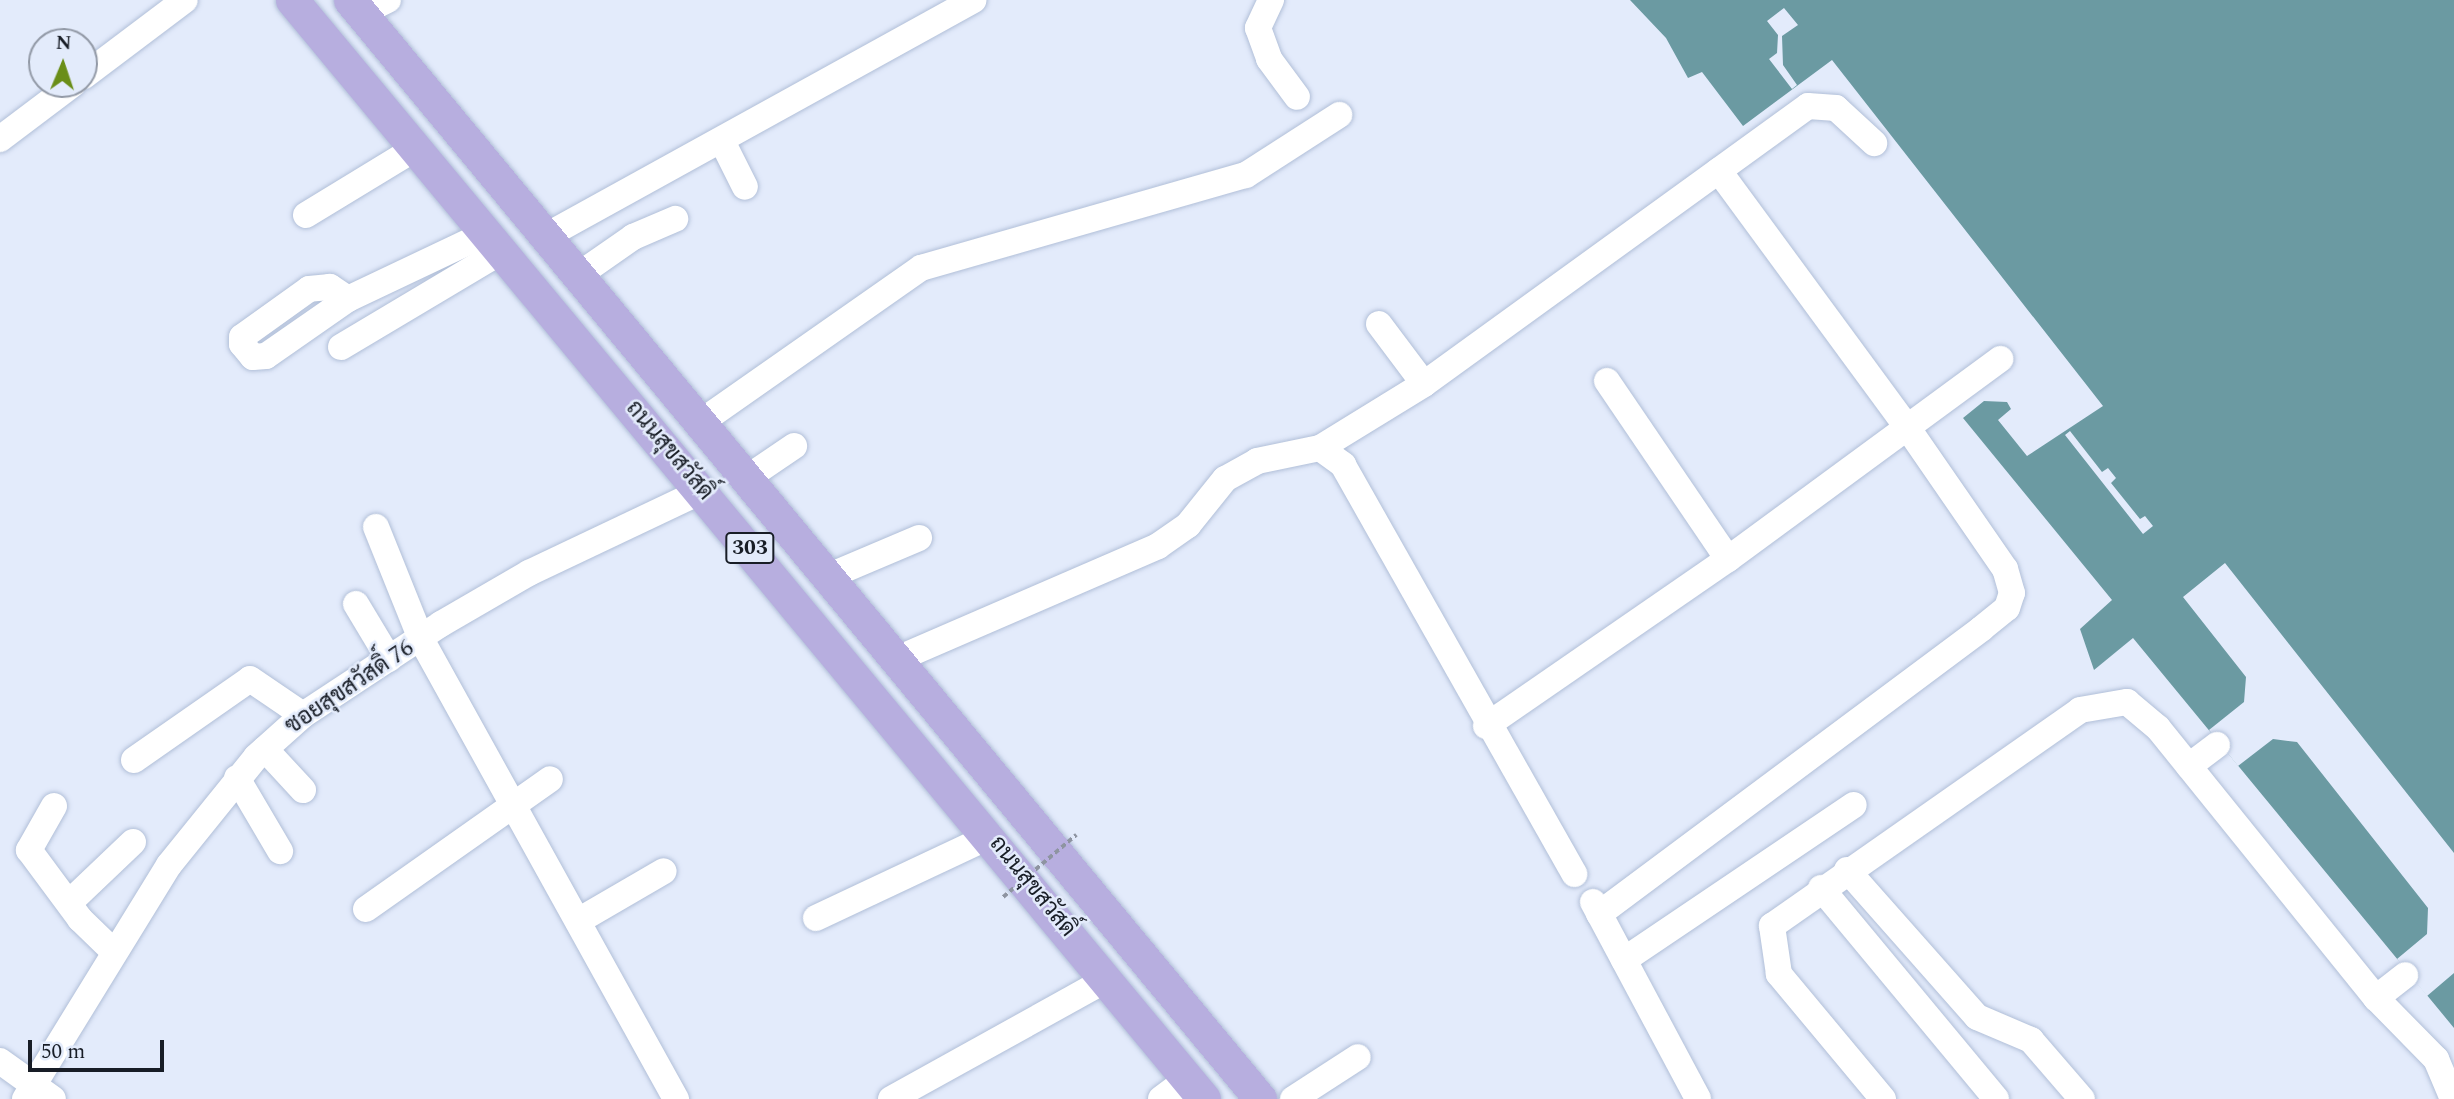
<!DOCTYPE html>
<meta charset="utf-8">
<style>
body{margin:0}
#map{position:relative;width:2454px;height:1099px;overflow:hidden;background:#e3ebfb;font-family:Spectral,Sarabun,serif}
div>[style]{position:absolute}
.water>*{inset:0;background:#6b9aa2}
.pier>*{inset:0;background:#e3ebfb}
.roads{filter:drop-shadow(0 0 2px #b1bfd8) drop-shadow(0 0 2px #b1bfd8)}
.minor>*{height:26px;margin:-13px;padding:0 13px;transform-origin:13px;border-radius:13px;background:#fff}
.major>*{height:33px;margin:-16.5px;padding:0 16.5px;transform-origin:16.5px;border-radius:16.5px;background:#b7aedf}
.path-bridge>*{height:3.5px;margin-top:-1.75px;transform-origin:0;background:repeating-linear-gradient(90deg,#8e94a1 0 5px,transparent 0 8.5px)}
span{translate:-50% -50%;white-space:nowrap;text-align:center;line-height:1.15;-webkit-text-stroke:5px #e3ebfb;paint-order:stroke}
.shield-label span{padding:2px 5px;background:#e3ebfb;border:2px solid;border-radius:5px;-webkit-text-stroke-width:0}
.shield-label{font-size:21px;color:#181d26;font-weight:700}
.street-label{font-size:23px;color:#181d26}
.north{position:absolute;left:28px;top:28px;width:70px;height:70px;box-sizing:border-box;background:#e3ebfb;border:2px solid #9299a6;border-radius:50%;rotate:2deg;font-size:19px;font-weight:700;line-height:28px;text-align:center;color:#181d26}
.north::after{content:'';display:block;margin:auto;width:24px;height:32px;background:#6a8e18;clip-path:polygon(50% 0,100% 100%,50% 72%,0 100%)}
.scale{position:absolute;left:28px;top:1040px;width:136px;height:32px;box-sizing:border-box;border:4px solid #181d26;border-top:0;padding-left:9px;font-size:21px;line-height:24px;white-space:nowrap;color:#181d26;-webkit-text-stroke:5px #e3ebfb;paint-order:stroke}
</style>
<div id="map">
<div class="water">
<div style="clip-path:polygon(1630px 0,2454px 0,2454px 1028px,2133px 638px,2094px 670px,2080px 629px,2112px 600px,1963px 418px,1984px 401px,2007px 402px,2011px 409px,1998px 420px,2027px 456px,2103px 406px,1832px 60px,1743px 126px,1702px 72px,1688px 78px,1666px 38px)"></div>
</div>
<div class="pier">
<div style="clip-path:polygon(1784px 8px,1798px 25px,1782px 36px,1783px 65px,1797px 85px,1792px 89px,1769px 59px,1777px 53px,1778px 35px,1767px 21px)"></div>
<div style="clip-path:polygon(2070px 431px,2102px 472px,2108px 468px,2116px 478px,2111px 483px,2140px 519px,2145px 516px,2153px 526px,2143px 534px,2065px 435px)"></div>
<div style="clip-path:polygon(2225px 563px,2454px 853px,2454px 973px,2427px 996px,2397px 959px,2427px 934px,2428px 908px,2297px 742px,2273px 739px,2238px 766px,2209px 730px,2244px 702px,2246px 677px,2183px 597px)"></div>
</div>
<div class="roads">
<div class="minor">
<div style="left:1271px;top:0;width:31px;rotate:115deg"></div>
<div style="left:1258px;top:28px;width:33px;rotate:70deg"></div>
<div style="left:1269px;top:59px;width:47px;rotate:53.6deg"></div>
<div style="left:361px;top:13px;width:30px;rotate:-26deg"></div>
<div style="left:84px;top:76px;width:126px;rotate:-37deg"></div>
<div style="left:0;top:139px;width:91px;rotate:-37deg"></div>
<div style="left:722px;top:141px;width:51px;rotate:63.4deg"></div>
<div style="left:306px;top:215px;width:129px;rotate:-31.3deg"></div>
<div style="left:548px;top:235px;width:486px;rotate:-28.9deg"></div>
<div style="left:580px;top:274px;width:65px;rotate:-34.9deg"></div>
<div style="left:633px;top:237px;width:46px;rotate:-23.2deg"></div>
<div style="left:348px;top:299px;width:22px;rotate:-146deg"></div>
<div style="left:330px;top:287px;width:21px;rotate:175deg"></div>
<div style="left:309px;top:289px;width:82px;rotate:144.4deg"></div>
<div style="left:242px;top:337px;width:7px;rotate:90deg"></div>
<div style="left:242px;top:344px;width:17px;rotate:50deg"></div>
<div style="left:253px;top:357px;width:13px;rotate:-4deg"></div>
<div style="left:266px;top:356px;width:100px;rotate:-34.8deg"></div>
<div style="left:348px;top:299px;width:154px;rotate:-25.4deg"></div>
<div style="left:1379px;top:324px;width:75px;rotate:53.1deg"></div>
<div style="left:341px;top:347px;width:187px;rotate:-30.8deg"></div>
<div style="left:1607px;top:381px;width:215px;rotate:55.8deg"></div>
<div style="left:701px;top:422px;width:269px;rotate:-35deg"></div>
<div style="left:921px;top:268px;width:338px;rotate:-16deg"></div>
<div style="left:1246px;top:175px;width:111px;rotate:-32.8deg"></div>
<div style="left:1320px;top:448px;width:122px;rotate:-31.6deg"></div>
<div style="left:1424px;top:384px;width:474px;rotate:-35.9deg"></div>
<div style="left:1808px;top:106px;width:28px;rotate:4deg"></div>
<div style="left:1836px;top:108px;width:52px;rotate:42.6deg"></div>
<div style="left:747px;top:478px;width:57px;rotate:-34.2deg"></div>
<div style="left:376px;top:527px;width:121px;rotate:68.1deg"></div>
<div style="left:421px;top:639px;width:526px;rotate:61deg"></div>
<div style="left:827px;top:577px;width:100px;rotate:-23deg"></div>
<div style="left:356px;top:604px;width:64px;rotate:59deg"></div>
<div style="left:895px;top:660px;width:287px;rotate:-23.4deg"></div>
<div style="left:1158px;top:546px;width:37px;rotate:-35deg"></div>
<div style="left:1188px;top:525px;width:59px;rotate:-51.2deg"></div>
<div style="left:1225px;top:479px;width:37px;rotate:-29deg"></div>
<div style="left:1257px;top:461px;width:64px;rotate:-11.7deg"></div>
<div style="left:1320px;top:448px;width:29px;rotate:36deg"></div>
<div style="left:1343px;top:465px;width:470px;rotate:60.5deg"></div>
<div style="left:1486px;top:726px;width:294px;rotate:-34.6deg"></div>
<div style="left:1728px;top:559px;width:338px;rotate:-36.3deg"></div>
<div style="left:265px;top:749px;width:56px;rotate:47.2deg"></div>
<div style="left:134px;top:760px;width:141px;rotate:-34.9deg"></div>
<div style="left:250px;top:679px;width:64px;rotate:34.2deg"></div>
<div style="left:2189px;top:766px;width:35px;rotate:-37deg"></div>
<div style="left:237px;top:778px;width:85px;rotate:59.5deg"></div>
<div style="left:54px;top:806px;width:51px;rotate:119.6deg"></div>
<div style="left:29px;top:850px;width:86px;rotate:53.5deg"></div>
<div style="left:80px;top:919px;width:46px;rotate:44.1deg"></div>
<div style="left:1847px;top:870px;width:196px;rotate:48.5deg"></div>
<div style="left:1977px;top:1017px;width:59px;rotate:23.1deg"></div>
<div style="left:2031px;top:1040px;width:78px;rotate:49.2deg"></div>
<div style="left:1821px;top:888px;width:274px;rotate:50.3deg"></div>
<div style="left:70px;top:902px;width:87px;rotate:-43.6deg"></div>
<div style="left:1593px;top:902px;width:223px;rotate:61.9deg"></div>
<div style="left:366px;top:909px;width:225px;rotate:-35.2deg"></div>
<div style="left:1599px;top:914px;width:477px;rotate:-36.7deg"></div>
<div style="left:1981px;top:629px;width:33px;rotate:-39deg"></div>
<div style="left:2007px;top:608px;width:16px;rotate:-72deg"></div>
<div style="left:2012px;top:593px;width:25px;rotate:-106deg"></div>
<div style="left:2005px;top:569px;width:173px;rotate:-124.6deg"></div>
<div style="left:1907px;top:427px;width:318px;rotate:-126.3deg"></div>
<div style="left:816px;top:918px;width:192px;rotate:-25.2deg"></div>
<div style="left:578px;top:921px;width:99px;rotate:-30.2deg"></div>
<div style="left:1624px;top:960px;width:277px;rotate:-34deg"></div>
<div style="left:2376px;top:998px;width:37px;rotate:-38deg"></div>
<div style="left:0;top:1061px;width:65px;rotate:35.6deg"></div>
<div style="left:25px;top:1099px;width:275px;rotate:-58.4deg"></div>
<div style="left:169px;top:865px;width:139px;rotate:-51.1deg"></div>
<div style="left:256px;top:757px;width:63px;rotate:-41.8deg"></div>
<div style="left:303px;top:715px;width:165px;rotate:-33.4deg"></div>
<div style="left:441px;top:624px;width:102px;rotate:-30.1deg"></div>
<div style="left:529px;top:573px;width:191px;rotate:-25.4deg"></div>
<div style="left:891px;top:1099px;width:246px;rotate:-29deg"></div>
<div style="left:1161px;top:1099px;width:34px;rotate:-37deg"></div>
<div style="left:1293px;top:1099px;width:77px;rotate:-32.9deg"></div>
<div style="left:1883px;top:1099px;width:163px;rotate:-129.8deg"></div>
<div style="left:1779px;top:974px;width:49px;rotate:-98.3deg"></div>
<div style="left:1772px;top:926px;width:376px;rotate:-35deg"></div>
<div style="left:2080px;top:710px;width:48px;rotate:-9.7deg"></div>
<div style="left:2127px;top:702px;width:40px;rotate:40deg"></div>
<div style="left:2158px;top:728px;width:347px;rotate:51.1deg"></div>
<div style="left:2376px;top:998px;width:86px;rotate:45.5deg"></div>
<div style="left:2436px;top:1059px;width:43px;rotate:67deg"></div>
</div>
<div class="major">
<div style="left:292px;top:0;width:1428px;rotate:50.31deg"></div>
<div style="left:350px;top:0;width:1427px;rotate:50.37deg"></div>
</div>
</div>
<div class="path-bridge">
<div style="left:1003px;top:897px;width:96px;rotate:-40.3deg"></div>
</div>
<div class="shield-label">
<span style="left:750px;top:548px">303</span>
</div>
<div class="street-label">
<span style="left:669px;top:451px;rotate:50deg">ถนนสุขสวัสดิ์</span>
<span style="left:350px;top:688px;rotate:-34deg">ซอยสุขสวัสดิ์ 76</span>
<span style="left:1032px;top:887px;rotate:51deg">ถนนสุขสวัสดิ์</span>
</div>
<div class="north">N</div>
<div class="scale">50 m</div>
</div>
